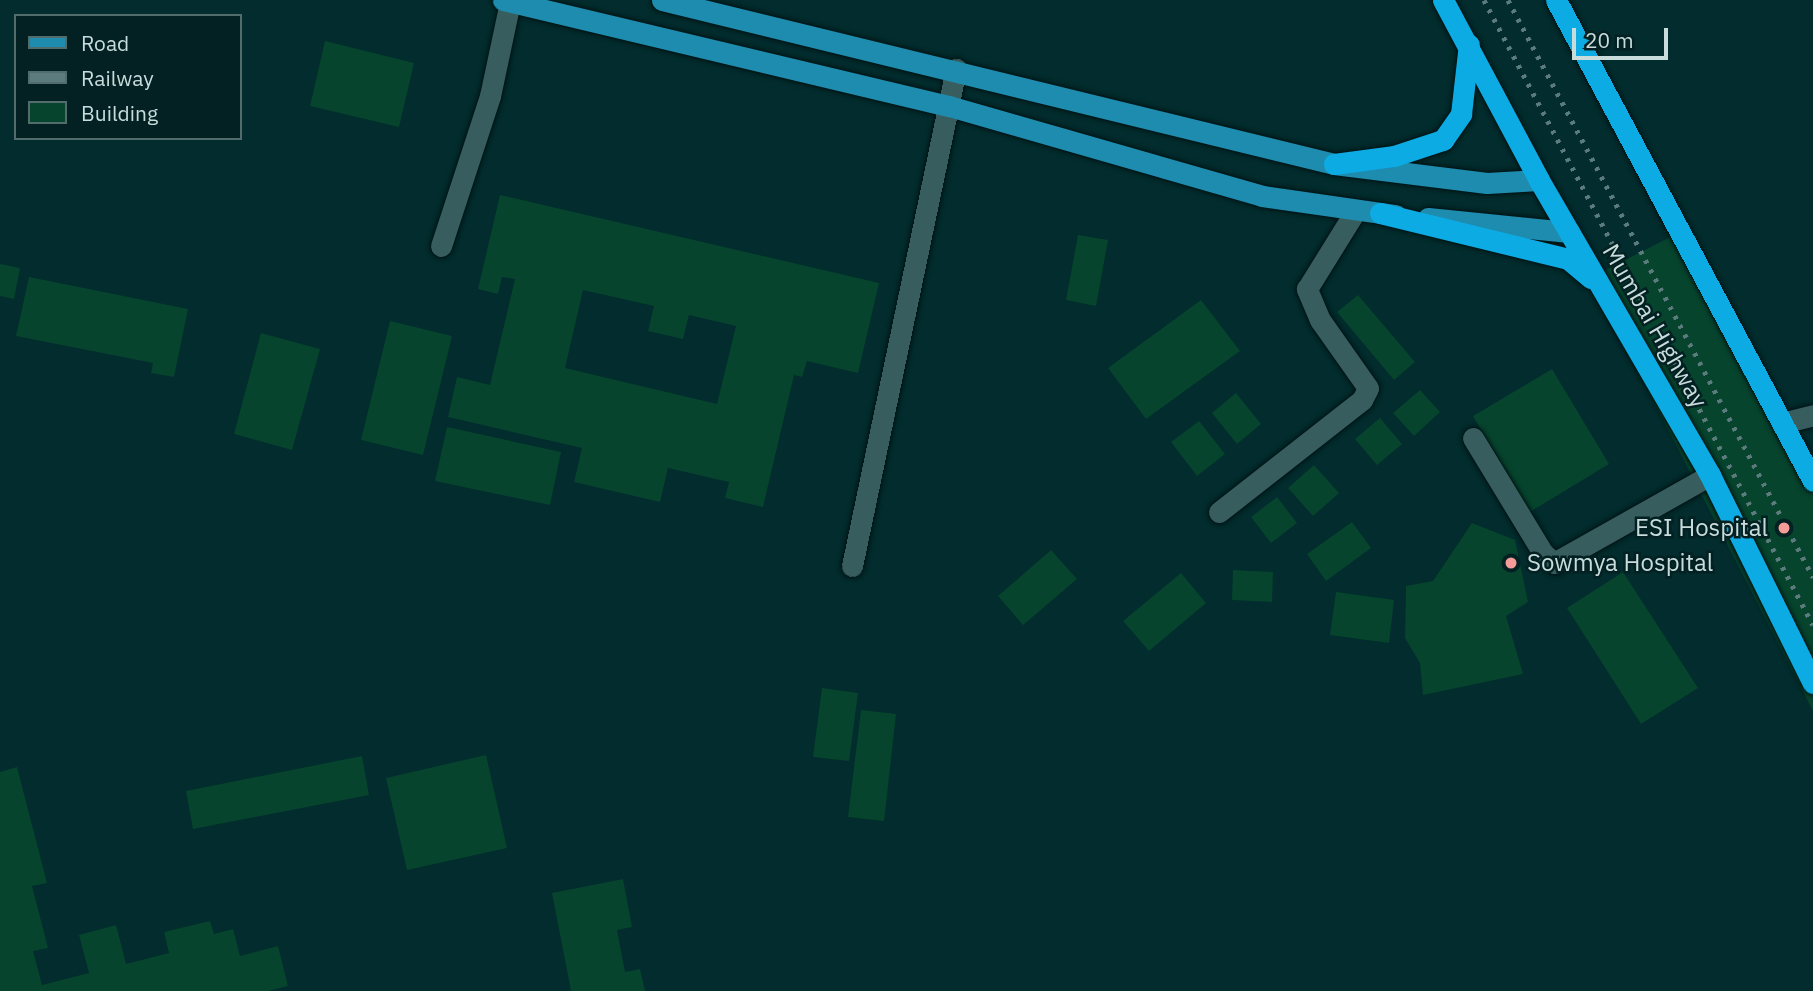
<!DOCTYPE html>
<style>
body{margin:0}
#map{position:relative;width:1813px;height:991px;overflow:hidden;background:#022c2d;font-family:"IBM Plex Sans",sans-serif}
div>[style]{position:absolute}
.building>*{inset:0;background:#06442d}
.roads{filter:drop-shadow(0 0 2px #001314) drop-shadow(0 0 2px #001314)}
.minor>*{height:21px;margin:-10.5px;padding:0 10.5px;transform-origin:10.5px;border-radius:10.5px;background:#375d5e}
.major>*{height:21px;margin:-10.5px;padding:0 10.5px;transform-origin:10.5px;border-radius:10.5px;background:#1e8cae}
.highway>*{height:21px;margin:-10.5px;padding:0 10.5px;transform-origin:10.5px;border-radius:10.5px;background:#0dabe4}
.rail>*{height:5px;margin-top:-2.5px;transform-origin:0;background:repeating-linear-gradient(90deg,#5b7b7c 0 3.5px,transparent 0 10.5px)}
.dots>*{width:19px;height:19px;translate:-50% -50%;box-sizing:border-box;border:4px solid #032122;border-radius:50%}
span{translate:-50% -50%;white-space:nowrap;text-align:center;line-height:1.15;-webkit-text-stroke:5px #032122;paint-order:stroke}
.street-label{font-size:24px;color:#c8dcdc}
.poi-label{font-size:24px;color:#c8dcdc}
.right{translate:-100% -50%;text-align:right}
.left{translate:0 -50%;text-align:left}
.legend{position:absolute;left:14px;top:14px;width:228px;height:126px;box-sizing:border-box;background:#032122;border:2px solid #526c6c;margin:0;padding:9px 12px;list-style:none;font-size:21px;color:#c8dcdc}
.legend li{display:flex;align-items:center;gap:14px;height:35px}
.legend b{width:35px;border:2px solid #526c6c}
.scale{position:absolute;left:1572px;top:28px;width:96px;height:32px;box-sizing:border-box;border:4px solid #c8dcdc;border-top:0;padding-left:9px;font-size:21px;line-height:24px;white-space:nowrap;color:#c8dcdc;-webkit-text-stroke:5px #032122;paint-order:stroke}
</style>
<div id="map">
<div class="building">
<div style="clip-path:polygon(325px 41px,414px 63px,399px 127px,310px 106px)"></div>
<div style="clip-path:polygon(evenodd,500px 195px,879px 283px,858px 373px,807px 361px,802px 377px,794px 375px,763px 507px,725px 498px,729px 482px,668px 468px,660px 502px,574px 482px,582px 448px,448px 417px,457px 377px,490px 385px,515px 279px,502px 277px,498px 294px,478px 289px,500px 195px,583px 290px,654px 306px,648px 331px,683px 339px,689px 315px,736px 326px,717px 404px,565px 368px,583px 290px)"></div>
<div style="clip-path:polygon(1686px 229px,1813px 475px,1813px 711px,1590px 278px)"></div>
<div style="clip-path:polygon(1078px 235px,1108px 240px,1096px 306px,1066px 300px)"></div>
<div style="clip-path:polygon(0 264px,20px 268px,14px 299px,0 296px)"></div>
<div style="clip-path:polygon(29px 277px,188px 309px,174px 377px,151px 373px,153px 363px,16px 336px)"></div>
<div style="clip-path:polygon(1358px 295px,1415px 362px,1394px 380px,1337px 312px)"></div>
<div style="clip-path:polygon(1201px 300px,1240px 351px,1146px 419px,1108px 368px)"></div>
<div style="clip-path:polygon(390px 321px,452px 336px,423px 455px,361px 440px)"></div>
<div style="clip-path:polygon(261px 333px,320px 349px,292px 450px,234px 434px)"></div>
<div style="clip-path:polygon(1552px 369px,1609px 464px,1530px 512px,1473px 416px)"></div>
<div style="clip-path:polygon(1420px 390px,1440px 412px,1414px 436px,1393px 413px)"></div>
<div style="clip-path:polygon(1236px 393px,1261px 424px,1237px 444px,1212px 413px)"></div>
<div style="clip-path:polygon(1380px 418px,1402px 444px,1377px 465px,1355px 439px)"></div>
<div style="clip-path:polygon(1199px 421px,1225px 454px,1197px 476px,1171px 442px)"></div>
<div style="clip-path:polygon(447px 427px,561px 452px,550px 505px,435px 481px)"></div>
<div style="clip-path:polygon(1314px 465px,1339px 493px,1313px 516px,1288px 488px)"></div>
<div style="clip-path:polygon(1277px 497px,1297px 523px,1271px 543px,1251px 517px)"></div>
<div style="clip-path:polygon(1352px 522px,1371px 548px,1326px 581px,1307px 554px)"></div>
<div style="clip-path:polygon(1472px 523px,1515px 540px,1528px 602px,1506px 616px,1523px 674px,1423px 695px,1420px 663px,1405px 638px,1406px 586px,1433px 581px)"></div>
<div style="clip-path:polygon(1051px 550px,1077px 579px,1023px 625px,998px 596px)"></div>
<div style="clip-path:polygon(1233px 570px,1273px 572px,1272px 602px,1232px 600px)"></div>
<div style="clip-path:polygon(1623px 572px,1698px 688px,1641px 724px,1567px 608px)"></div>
<div style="clip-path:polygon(1181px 573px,1206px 603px,1149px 651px,1123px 621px)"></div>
<div style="clip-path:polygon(1336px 592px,1394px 600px,1389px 643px,1330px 635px)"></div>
<div style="clip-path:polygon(822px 688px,858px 693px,849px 761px,813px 757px)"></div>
<div style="clip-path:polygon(861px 710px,896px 714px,884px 821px,848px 817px)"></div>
<div style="clip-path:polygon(486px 755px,507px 848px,407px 870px,386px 778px)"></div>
<div style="clip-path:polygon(362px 756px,369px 795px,193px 829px,186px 791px)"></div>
<div style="clip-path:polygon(17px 767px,47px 883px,32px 886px,48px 948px,33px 951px,42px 985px,89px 973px,79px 935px,116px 925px,126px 964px,169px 953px,164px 932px,210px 921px,214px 934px,233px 929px,240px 956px,278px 946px,288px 986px,268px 991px,0 991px,0 772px)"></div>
<div style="clip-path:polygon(623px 879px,632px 927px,617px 930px,625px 972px,640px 969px,645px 991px,571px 991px,552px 893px)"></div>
</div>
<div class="roads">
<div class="minor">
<div style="left:441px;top:246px;width:158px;rotate:-71.9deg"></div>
<div style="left:490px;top:96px;width:96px;rotate:-78deg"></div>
<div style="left:1782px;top:423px;width:32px;rotate:-14deg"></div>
<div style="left:1473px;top:438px;width:135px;rotate:58.7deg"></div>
<div style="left:1543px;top:553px;width:15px;rotate:42deg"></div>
<div style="left:1554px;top:563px;width:179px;rotate:-29.4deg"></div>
<div style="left:1219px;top:512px;width:182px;rotate:-38.1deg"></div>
<div style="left:1362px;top:400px;width:13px;rotate:-63deg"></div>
<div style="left:1368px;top:388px;width:83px;rotate:-125.2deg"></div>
<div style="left:1320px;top:320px;width:34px;rotate:-113deg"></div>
<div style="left:1307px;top:289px;width:93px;rotate:-58.2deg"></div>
<div style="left:852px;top:566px;width:508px;rotate:-78.18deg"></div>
</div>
<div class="major">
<div style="left:503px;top:0;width:458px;rotate:13.4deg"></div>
<div style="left:949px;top:106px;width:326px;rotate:16deg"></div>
<div style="left:1262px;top:196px;width:135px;rotate:8.1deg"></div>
<div style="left:662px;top:0;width:692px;rotate:13.71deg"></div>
<div style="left:1334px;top:164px;width:154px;rotate:7.1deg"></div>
<div style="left:1487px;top:183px;width:52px;rotate:-3.3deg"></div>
<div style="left:1428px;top:218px;width:142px;rotate:5.7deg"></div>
</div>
<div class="highway">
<div style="left:1443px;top:0;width:204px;rotate:61.9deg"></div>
<div style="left:1539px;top:180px;width:341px;rotate:59.9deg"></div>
<div style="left:1710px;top:475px;width:232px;rotate:63.7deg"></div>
<div style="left:1556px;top:0;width:545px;rotate:61.88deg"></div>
<div style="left:1334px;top:164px;width:61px;rotate:-7.6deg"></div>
<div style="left:1394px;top:156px;width:52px;rotate:-18.1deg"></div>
<div style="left:1443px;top:140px;width:32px;rotate:-55deg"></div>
<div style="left:1461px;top:114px;width:70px;rotate:-83.5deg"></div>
<div style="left:1380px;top:213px;width:194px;rotate:13.7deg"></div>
<div style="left:1568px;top:259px;width:30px;rotate:40deg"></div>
</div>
</div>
<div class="rail">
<div style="left:1484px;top:0;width:706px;rotate:62.24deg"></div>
<div style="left:1508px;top:0;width:653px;rotate:62.14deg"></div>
</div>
<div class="dots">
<div style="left:1784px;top:528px;background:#f59b98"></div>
<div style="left:1511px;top:563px;background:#f59b98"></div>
</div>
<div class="street-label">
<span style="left:1655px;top:326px;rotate:60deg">Mumbai Highway</span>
</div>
<div class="poi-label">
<span class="right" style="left:1768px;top:528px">ESI Hospital</span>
<span class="left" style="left:1527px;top:563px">Sowmya Hospital</span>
</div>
<ul class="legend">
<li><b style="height:9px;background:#1e8cae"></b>Road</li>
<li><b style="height:9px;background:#5b7b7c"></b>Railway</li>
<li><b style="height:19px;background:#06442d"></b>Building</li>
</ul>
<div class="scale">20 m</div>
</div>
